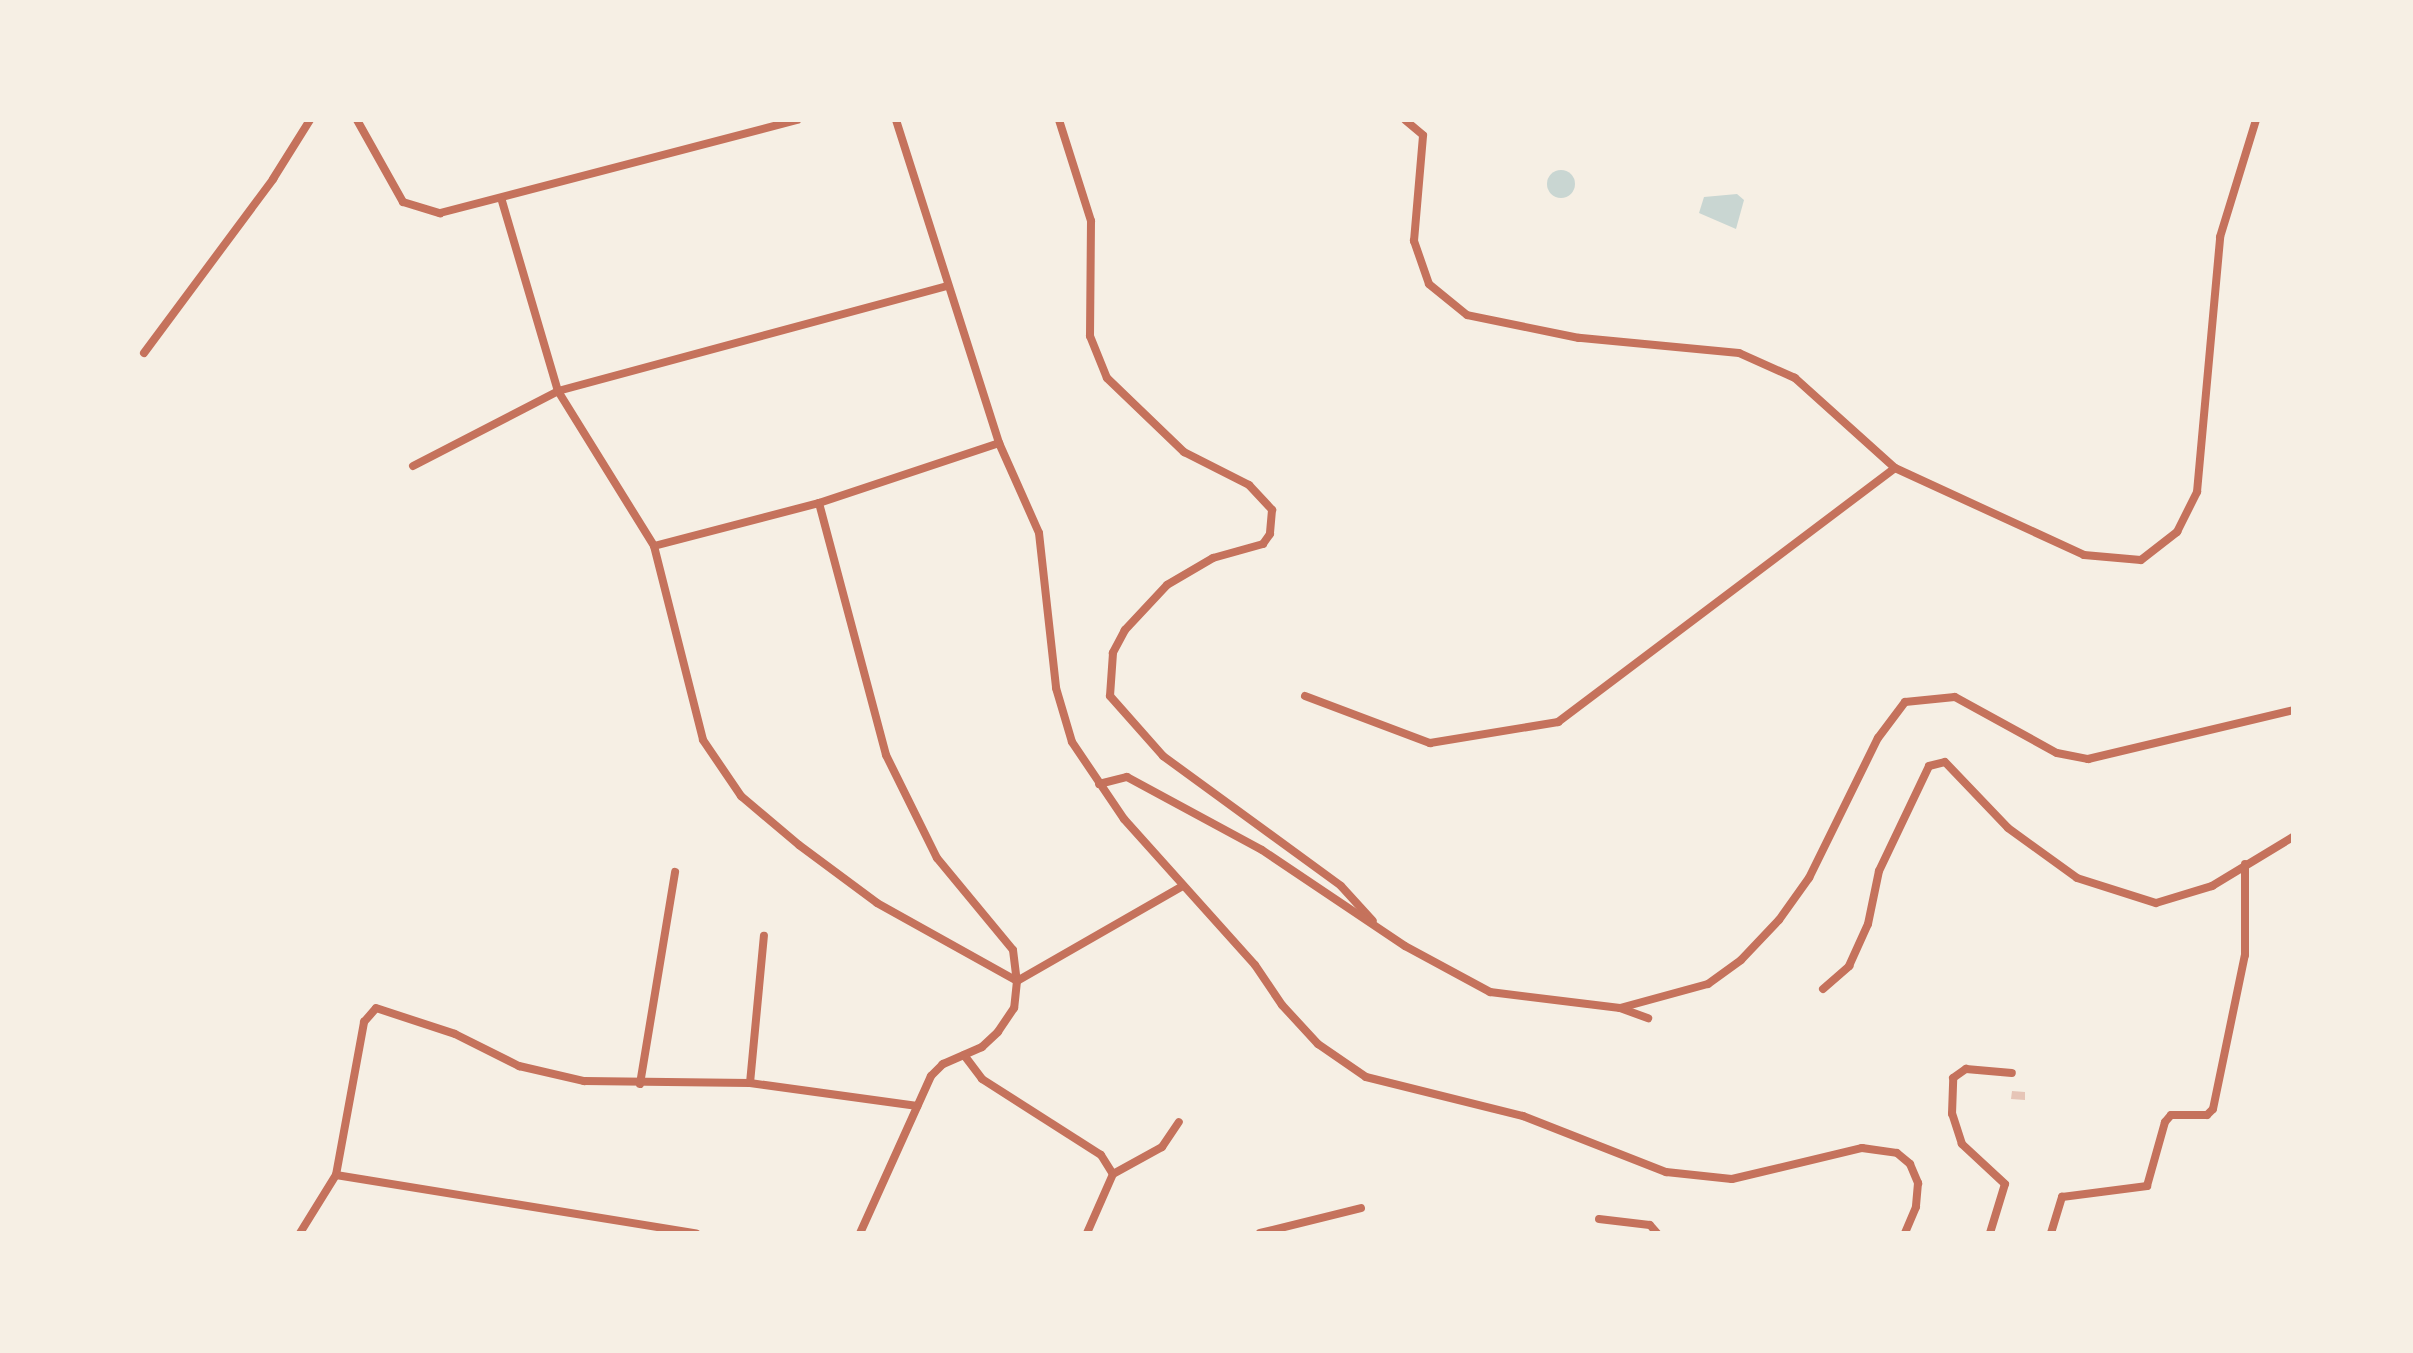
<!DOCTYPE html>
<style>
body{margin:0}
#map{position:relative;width:2413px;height:1353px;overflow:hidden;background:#f6efe4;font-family:Inter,sans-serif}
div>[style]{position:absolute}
.water>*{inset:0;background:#c9d6d2}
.round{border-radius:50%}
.building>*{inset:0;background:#e6c5b7}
.minor>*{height:8px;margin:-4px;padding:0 4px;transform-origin:4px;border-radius:4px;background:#c5725c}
span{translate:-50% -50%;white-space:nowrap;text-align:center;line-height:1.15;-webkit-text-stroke:7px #f6efe4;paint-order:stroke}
.frame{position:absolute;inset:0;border:122px solid #f6efe4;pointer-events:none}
</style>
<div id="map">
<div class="water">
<div class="round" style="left:1547px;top:170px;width:28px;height:28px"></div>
<div style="clip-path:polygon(1737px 194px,1744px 200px,1736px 229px,1699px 213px,1704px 197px)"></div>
</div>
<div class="building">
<div style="clip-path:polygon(2012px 1091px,2025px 1092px,2025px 1100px,2011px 1099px)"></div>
</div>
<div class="minor">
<div style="left:357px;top:120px;width:94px;rotate:60.7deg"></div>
<div style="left:403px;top:202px;width:39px;rotate:17deg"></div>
<div style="left:440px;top:213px;width:369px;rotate:-14.6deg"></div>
<div style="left:896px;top:120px;width:339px;rotate:72.3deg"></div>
<div style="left:999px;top:443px;width:98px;rotate:66deg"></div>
<div style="left:1039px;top:533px;width:156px;rotate:83.7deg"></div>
<div style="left:1056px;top:688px;width:56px;rotate:73.5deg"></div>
<div style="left:1072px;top:742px;width:93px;rotate:56deg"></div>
<div style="left:1124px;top:819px;width:196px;rotate:48.1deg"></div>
<div style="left:1255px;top:965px;width:48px;rotate:56deg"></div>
<div style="left:1282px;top:1005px;width:53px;rotate:47.3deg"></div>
<div style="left:1318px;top:1044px;width:58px;rotate:34.5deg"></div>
<div style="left:1366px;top:1077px;width:162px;rotate:14deg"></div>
<div style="left:1523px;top:1116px;width:154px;rotate:21.4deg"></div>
<div style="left:1666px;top:1172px;width:66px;rotate:6.1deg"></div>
<div style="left:1732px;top:1179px;width:134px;rotate:-13.4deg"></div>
<div style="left:1862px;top:1148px;width:35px;rotate:8deg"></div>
<div style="left:1897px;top:1153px;width:17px;rotate:40deg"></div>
<div style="left:1910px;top:1164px;width:21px;rotate:67deg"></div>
<div style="left:1918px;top:1183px;width:24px;rotate:95deg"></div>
<div style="left:1916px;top:1207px;width:28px;rotate:113deg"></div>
<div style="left:1059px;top:120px;width:106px;rotate:72.4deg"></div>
<div style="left:1091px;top:221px;width:115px;rotate:90.5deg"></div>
<div style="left:1090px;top:336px;width:45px;rotate:68deg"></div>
<div style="left:1107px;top:378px;width:107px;rotate:43.9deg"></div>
<div style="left:1184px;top:452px;width:73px;rotate:26.9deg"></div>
<div style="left:1249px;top:485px;width:34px;rotate:47deg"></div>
<div style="left:1272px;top:510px;width:24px;rotate:95deg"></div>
<div style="left:1270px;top:534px;width:12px;rotate:125deg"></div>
<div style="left:1263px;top:544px;width:52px;rotate:164.4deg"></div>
<div style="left:1213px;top:558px;width:53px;rotate:149.6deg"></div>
<div style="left:1167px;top:585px;width:62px;rotate:133deg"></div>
<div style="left:1125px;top:630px;width:26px;rotate:118deg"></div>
<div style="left:1113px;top:653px;width:43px;rotate:94deg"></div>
<div style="left:1110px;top:696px;width:80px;rotate:48.5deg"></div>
<div style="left:1163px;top:756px;width:220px;rotate:36.1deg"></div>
<div style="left:1341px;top:886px;width:47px;rotate:47.6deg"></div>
<div style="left:502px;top:201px;width:198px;rotate:73.6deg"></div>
<div style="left:558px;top:391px;width:182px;rotate:58.2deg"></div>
<div style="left:654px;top:546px;width:200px;rotate:75.8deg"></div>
<div style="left:703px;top:740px;width:68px;rotate:55.8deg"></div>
<div style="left:741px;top:796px;width:76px;rotate:40.2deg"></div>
<div style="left:799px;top:845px;width:97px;rotate:36.6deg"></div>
<div style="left:877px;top:903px;width:160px;rotate:29.1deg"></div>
<div style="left:1017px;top:981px;width:27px;rotate:96deg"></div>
<div style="left:1014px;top:1008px;width:29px;rotate:124deg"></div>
<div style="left:998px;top:1032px;width:22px;rotate:137deg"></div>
<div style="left:982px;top:1047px;width:43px;rotate:156.4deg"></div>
<div style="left:943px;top:1064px;width:17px;rotate:135deg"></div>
<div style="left:931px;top:1076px;width:172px;rotate:114.3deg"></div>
<div style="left:144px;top:353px;width:217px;rotate:-53.4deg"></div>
<div style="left:273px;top:179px;width:70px;rotate:-57.9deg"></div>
<div style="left:413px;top:466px;width:163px;rotate:-27.3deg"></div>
<div style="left:558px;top:391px;width:404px;rotate:-15.1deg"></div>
<div style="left:1895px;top:468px;width:208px;rotate:24.7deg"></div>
<div style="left:2084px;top:555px;width:57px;rotate:5deg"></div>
<div style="left:2141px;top:560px;width:46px;rotate:-37.9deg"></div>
<div style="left:2177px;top:532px;width:45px;rotate:-63.4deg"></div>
<div style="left:2197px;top:492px;width:256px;rotate:-84.8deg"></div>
<div style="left:2220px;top:237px;width:122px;rotate:-72.9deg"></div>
<div style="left:819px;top:503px;width:261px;rotate:75.1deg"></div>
<div style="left:886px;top:755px;width:115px;rotate:63.7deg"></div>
<div style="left:937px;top:858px;width:119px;rotate:50.4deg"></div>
<div style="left:1013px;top:950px;width:31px;rotate:83deg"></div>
<div style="left:654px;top:546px;width:171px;rotate:-14.6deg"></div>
<div style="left:819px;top:503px;width:190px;rotate:-18.4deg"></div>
<div style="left:1305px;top:696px;width:134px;rotate:20.6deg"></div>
<div style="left:1430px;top:743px;width:130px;rotate:-9.3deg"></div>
<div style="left:1558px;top:722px;width:422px;rotate:-37deg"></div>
<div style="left:1895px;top:468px;width:135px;rotate:-138deg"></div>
<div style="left:1795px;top:378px;width:61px;rotate:-155.9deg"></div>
<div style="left:1739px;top:353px;width:161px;rotate:-174.6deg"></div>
<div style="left:1579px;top:338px;width:114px;rotate:-168.4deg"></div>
<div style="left:1467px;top:315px;width:49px;rotate:-140.8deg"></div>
<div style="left:1429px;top:284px;width:46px;rotate:-109.2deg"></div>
<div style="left:1414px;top:241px;width:106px;rotate:-85.1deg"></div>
<div style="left:1423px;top:135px;width:23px;rotate:-140deg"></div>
<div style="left:1099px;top:784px;width:29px;rotate:-14deg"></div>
<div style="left:1127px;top:777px;width:153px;rotate:28.4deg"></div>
<div style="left:1262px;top:850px;width:172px;rotate:33.9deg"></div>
<div style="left:1405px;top:946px;width:97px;rotate:28.4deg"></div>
<div style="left:1490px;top:992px;width:131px;rotate:7deg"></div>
<div style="left:1620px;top:1008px;width:30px;rotate:20deg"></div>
<div style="left:1017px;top:981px;width:191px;rotate:-29.8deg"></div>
<div style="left:1823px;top:989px;width:35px;rotate:-41deg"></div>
<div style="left:1849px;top:966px;width:46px;rotate:-65.7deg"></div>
<div style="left:1868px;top:924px;width:54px;rotate:-78.3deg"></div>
<div style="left:1879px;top:871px;width:116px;rotate:-64.5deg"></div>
<div style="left:1929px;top:766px;width:16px;rotate:-14deg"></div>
<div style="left:1945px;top:762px;width:91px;rotate:46.3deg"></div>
<div style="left:2008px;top:828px;width:85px;rotate:35.9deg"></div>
<div style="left:2077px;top:878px;width:83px;rotate:17.6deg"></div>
<div style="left:2156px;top:903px;width:59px;rotate:-16.9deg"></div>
<div style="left:2212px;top:886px;width:95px;rotate:-31.2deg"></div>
<div style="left:1620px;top:1008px;width:91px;rotate:-15.3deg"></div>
<div style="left:1708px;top:984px;width:41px;rotate:-36deg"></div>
<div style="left:1741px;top:960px;width:55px;rotate:-46.5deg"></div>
<div style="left:1779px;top:920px;width:52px;rotate:-54.5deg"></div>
<div style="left:1809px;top:878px;width:156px;rotate:-63.8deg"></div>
<div style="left:1878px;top:738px;width:45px;rotate:-53.1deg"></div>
<div style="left:1905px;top:702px;width:50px;rotate:-5.7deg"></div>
<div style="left:1955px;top:697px;width:116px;rotate:28.8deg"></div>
<div style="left:2057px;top:753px;width:32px;rotate:11deg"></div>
<div style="left:2088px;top:759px;width:211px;rotate:-13.4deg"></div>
<div style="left:964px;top:1055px;width:30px;rotate:53deg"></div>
<div style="left:982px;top:1079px;width:141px;rotate:32.6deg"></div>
<div style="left:1101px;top:1155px;width:22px;rotate:58deg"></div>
<div style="left:1113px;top:1174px;width:64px;rotate:113.8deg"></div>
<div style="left:750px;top:1083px;width:148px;rotate:-84.6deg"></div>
<div style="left:640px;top:1084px;width:215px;rotate:-80.6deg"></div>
<div style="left:1113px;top:1174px;width:56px;rotate:-28.9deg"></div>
<div style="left:1162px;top:1147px;width:30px;rotate:-56deg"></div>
<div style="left:336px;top:1175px;width:156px;rotate:-79.6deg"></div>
<div style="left:364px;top:1022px;width:18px;rotate:-49deg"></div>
<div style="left:376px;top:1008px;width:83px;rotate:18.2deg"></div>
<div style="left:455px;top:1034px;width:72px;rotate:26.6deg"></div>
<div style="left:519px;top:1066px;width:67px;rotate:13deg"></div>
<div style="left:584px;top:1081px;width:166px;rotate:0.7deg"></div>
<div style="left:750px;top:1083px;width:169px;rotate:7.8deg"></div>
<div style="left:1599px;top:1219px;width:51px;rotate:6.7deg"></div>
<div style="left:1650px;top:1225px;width:11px;rotate:49deg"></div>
<div style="left:300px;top:1233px;width:68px;rotate:-58.2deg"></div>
<div style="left:336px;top:1175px;width:365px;rotate:9.2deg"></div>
<div style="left:1260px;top:1233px;width:104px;rotate:-13.9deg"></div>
<div style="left:1990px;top:1233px;width:51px;rotate:-73deg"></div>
<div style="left:2005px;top:1184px;width:59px;rotate:-137.1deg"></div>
<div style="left:1962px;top:1144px;width:32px;rotate:-108deg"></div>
<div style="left:1952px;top:1114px;width:36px;rotate:-88deg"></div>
<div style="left:1953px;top:1078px;width:16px;rotate:-35deg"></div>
<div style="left:1966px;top:1069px;width:46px;rotate:5deg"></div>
<div style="left:2051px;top:1233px;width:38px;rotate:-73deg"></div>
<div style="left:2062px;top:1197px;width:86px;rotate:-7.4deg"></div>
<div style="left:2147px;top:1186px;width:66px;rotate:-74.3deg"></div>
<div style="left:2165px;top:1122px;width:9px;rotate:-49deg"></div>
<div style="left:2171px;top:1115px;width:36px"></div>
<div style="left:2207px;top:1115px;width:8px;rotate:-45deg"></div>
<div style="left:2213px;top:1109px;width:157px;rotate:-78.3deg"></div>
<div style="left:2245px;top:955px;width:91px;rotate:-90deg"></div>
</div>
<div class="frame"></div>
</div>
